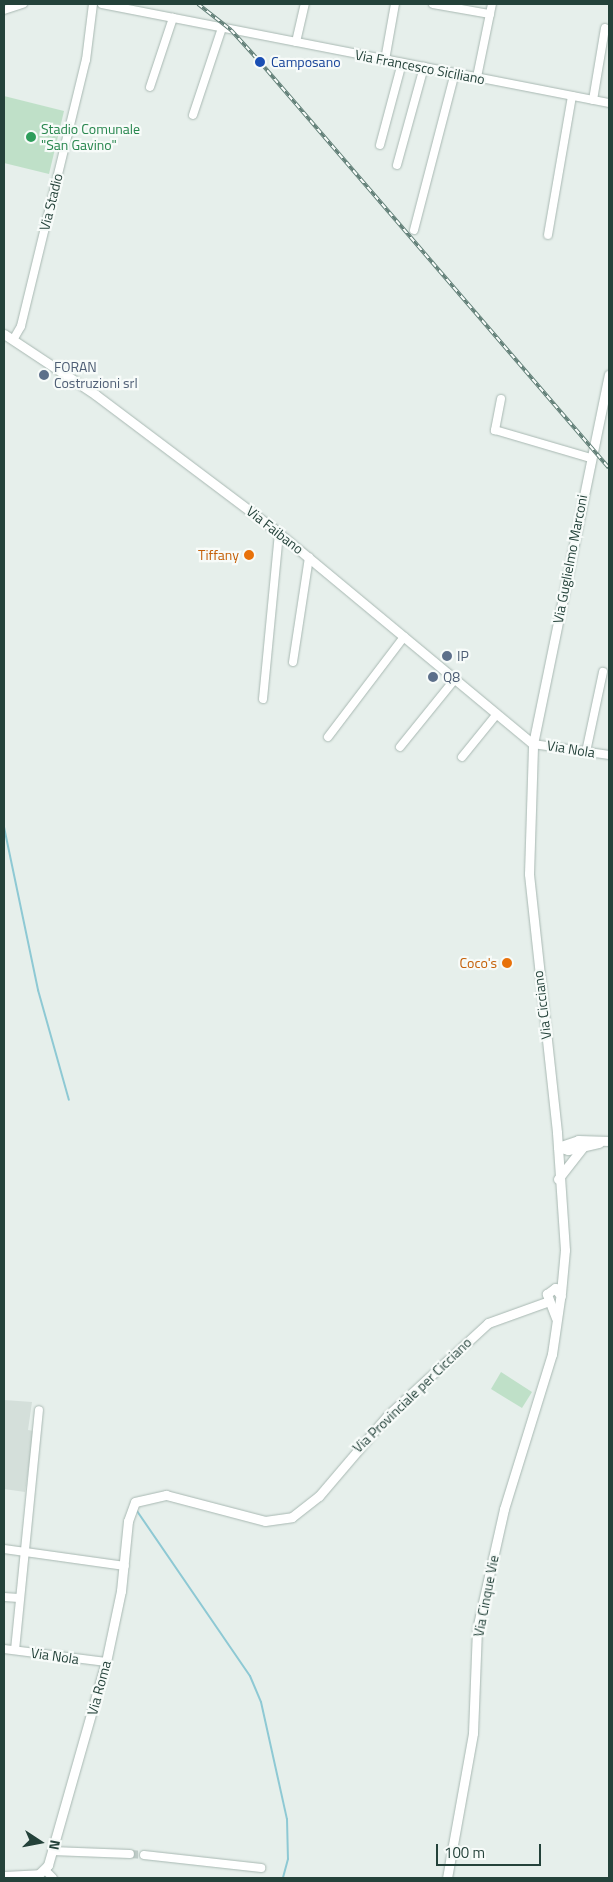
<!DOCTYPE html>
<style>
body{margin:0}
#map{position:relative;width:613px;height:1882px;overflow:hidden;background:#e6efeb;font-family:"Titillium Web",sans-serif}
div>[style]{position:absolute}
.built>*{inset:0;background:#d4dfda}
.green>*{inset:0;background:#bfe0c8}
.stream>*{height:2px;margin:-1px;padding:0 1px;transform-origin:1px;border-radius:1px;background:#8ec9d4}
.minor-tunnel>*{height:8px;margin-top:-4px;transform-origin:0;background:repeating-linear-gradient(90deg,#bfccc8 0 8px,transparent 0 12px)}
.roads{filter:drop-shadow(0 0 1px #a8b8b2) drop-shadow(0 0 1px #a8b8b2)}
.minor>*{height:8px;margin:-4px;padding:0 4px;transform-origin:4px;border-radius:4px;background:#fff}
.tertiary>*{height:9px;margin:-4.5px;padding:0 4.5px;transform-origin:4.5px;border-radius:4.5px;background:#fff}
.rail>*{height:4px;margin-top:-2px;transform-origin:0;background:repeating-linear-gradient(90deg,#f7fbf9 0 5.5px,#5f7d75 0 11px);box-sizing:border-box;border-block:1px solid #5f7d75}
.dots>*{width:14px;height:14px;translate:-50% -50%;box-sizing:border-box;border:2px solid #f7fbf9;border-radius:50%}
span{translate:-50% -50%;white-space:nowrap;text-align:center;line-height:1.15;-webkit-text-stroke:4.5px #f7fbf9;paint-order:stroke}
.transit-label{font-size:14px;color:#164399}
.left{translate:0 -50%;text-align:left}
.street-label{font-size:14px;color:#24423a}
.leisure-label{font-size:14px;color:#27864d}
.service-label{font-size:14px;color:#4e5e75}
.food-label{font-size:14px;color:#c56008}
.right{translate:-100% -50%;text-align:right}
.frame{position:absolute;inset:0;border:5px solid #24423a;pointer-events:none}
.north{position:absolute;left:15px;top:1817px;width:50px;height:50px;-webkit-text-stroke:4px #f7fbf9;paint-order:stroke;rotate:101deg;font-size:14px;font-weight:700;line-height:20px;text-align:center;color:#24423a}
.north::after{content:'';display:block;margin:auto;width:18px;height:22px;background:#24423a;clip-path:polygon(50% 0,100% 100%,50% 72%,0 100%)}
.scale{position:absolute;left:436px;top:1844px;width:105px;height:22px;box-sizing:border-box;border:2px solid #24423a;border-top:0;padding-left:6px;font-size:15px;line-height:18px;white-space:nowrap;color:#24423a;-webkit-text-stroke:4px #f7fbf9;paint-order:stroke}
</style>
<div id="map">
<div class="built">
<div style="clip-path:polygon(4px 1400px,32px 1402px,28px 1430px,34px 1431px,25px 1492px,4px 1489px)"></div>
</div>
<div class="green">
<div style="clip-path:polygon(4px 96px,64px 111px,49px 174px,4px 163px)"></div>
<div style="clip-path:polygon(501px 1372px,532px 1392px,522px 1408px,491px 1389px)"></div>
</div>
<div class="stream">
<div style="left:4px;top:827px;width:167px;rotate:78.2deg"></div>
<div style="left:38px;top:990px;width:114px;rotate:74.3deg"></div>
<div style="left:137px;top:1511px;width:200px;rotate:55.6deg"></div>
<div style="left:250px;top:1676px;width:28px;rotate:67deg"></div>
<div style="left:261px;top:1702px;width:120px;rotate:77.5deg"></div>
<div style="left:287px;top:1819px;width:40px;rotate:88.6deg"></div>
<div style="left:288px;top:1859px;width:20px;rotate:105deg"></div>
</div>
<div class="minor-tunnel">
<div style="left:130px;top:1854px;width:14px;rotate:4deg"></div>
</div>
<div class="roads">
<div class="minor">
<div style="left:102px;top:4px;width:517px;rotate:11.05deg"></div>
<div style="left:433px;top:4px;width:58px;rotate:10deg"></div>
<div style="left:4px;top:10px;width:20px;rotate:-18deg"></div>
<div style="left:296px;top:42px;width:39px;rotate:-77deg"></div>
<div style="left:385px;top:60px;width:57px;rotate:-79.9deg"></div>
<div style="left:477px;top:77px;width:75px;rotate:-78.4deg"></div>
<div style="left:150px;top:87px;width:73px;rotate:-71.6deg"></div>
<div style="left:593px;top:100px;width:73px;rotate:-80.5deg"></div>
<div style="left:193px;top:115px;width:92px;rotate:-71.6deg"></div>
<div style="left:380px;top:145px;width:85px;rotate:-75deg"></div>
<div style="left:397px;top:165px;width:102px;rotate:-74.6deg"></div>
<div style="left:414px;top:230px;width:162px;rotate:-75.4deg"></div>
<div style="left:548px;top:235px;width:141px;rotate:-80.2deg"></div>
<div style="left:13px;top:340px;width:16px;rotate:-60deg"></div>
<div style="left:21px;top:326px;width:274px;rotate:-76.3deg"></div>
<div style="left:86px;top:60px;width:56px;rotate:-82.9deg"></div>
<div style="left:501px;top:399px;width:32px;rotate:101deg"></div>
<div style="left:495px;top:430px;width:100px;rotate:16.3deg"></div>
<div style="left:293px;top:662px;width:106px;rotate:-81.3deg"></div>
<div style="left:263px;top:699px;width:167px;rotate:-84.5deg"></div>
<div style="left:328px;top:737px;width:126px;rotate:-52.8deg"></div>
<div style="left:533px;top:744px;width:77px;rotate:8.2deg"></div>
<div style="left:400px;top:747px;width:87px;rotate:-51deg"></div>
<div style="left:586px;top:752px;width:82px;rotate:-78deg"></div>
<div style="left:462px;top:757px;width:55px;rotate:-50.9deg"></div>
<div style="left:4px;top:1549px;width:122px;rotate:8deg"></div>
<div style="left:4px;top:1597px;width:15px;rotate:4deg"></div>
<div style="left:4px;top:1649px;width:103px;rotate:7.3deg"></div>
<div style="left:15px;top:1650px;width:241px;rotate:-84.3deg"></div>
<div style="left:52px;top:1851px;width:78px;rotate:2.2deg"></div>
<div style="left:144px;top:1855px;width:118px;rotate:6.3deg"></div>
<div style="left:45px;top:1870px;width:11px;rotate:45deg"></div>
</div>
<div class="tertiary">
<div style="left:4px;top:334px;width:110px;rotate:33.5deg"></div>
<div style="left:96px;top:395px;width:223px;rotate:37deg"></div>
<div style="left:274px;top:529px;width:337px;rotate:39.7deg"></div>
<div style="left:558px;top:1147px;width:21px;rotate:-19deg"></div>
<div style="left:578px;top:1140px;width:31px;rotate:2deg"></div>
<div style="left:558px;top:1147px;width:10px;rotate:17deg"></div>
<div style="left:568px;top:1150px;width:32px;rotate:-13deg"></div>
<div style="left:558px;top:1179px;width:39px;rotate:-52deg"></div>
<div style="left:561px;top:1293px;width:43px;rotate:-84.7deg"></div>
<div style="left:565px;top:1250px;width:118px;rotate:-93.9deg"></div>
<div style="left:557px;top:1132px;width:260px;rotate:-96.2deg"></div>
<div style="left:529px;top:874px;width:130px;rotate:-88.2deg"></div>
<div style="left:533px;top:744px;width:377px;rotate:-78.4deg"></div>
<div style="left:556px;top:1318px;width:26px;rotate:-111deg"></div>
<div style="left:547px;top:1294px;width:10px;rotate:-37deg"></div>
<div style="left:555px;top:1288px;width:10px;rotate:53deg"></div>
<div style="left:4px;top:1876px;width:35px;rotate:-3deg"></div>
<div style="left:39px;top:1874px;width:13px;rotate:-45deg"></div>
<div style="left:48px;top:1865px;width:211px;rotate:-74.1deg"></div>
<div style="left:106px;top:1662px;width:73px;rotate:-78.1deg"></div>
<div style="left:121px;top:1591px;width:70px;rotate:-84.3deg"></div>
<div style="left:128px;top:1521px;width:20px;rotate:-70deg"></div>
<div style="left:135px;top:1502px;width:32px;rotate:-13deg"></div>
<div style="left:166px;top:1495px;width:102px;rotate:14.7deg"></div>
<div style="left:265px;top:1521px;width:27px;rotate:-8deg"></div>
<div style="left:292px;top:1517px;width:34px;rotate:-38deg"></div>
<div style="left:319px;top:1496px;width:106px;rotate:-49.6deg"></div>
<div style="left:388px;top:1415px;width:136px;rotate:-42.6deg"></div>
<div style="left:488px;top:1323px;width:65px;rotate:-19.8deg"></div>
<div style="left:447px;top:1878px;width:147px;rotate:-79.8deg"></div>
<div style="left:473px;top:1733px;width:104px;rotate:-87.8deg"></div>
<div style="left:477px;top:1629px;width:123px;rotate:-77.3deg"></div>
<div style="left:504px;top:1509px;width:162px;rotate:-72.8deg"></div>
<div style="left:552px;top:1354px;width:56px;rotate:-81.7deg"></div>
</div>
</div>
<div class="rail">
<div style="left:198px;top:4px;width:42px;rotate:38.2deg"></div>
<div style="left:231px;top:30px;width:43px;rotate:47.8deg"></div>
<div style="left:260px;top:62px;width:535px;rotate:49.32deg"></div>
</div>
<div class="dots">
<div style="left:260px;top:62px;background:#1a4fb4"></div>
<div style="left:31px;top:137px;background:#2e9e5b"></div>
<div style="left:44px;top:375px;background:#5c6f8a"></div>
<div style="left:249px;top:555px;background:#e8710a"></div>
<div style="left:447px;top:656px;background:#5c6f8a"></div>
<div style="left:433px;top:677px;background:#5c6f8a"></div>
<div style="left:507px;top:963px;background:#e8710a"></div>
</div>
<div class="transit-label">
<span class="left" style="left:271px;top:62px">Camposano</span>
</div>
<div class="street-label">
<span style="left:420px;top:67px;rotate:11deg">Via Francesco Siciliano</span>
<span style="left:51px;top:202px;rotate:-76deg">Via Stadio</span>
<span style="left:275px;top:530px;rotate:38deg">Via Faibano</span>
<span style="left:570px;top:559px;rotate:-79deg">Via Guglielmo Marconi</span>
<span style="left:571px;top:749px;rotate:9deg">Via Nola</span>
<span style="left:542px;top:1005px;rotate:-97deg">Via Cicciano</span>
<span style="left:412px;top:1395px;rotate:-44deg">Via Provinciale per Cicciano</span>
<span style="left:486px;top:1596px;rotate:-79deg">Via Cinque Vie</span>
<span style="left:55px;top:1656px;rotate:8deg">Via Nola</span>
<span style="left:99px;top:1688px;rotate:-75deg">Via Roma</span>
</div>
<div class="leisure-label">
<span class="left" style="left:41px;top:137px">Stadio Comunale<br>"San Gavino"</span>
</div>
<div class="service-label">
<span class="left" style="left:54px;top:375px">FORAN<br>Costruzioni srl</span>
<span class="left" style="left:457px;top:656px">IP</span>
<span class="left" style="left:443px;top:677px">Q8</span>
</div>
<div class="food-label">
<span class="right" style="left:239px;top:555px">Tiffany</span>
<span class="right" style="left:497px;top:963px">Coco's</span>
</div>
<div class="frame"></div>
<div class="north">N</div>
<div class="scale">100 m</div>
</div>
